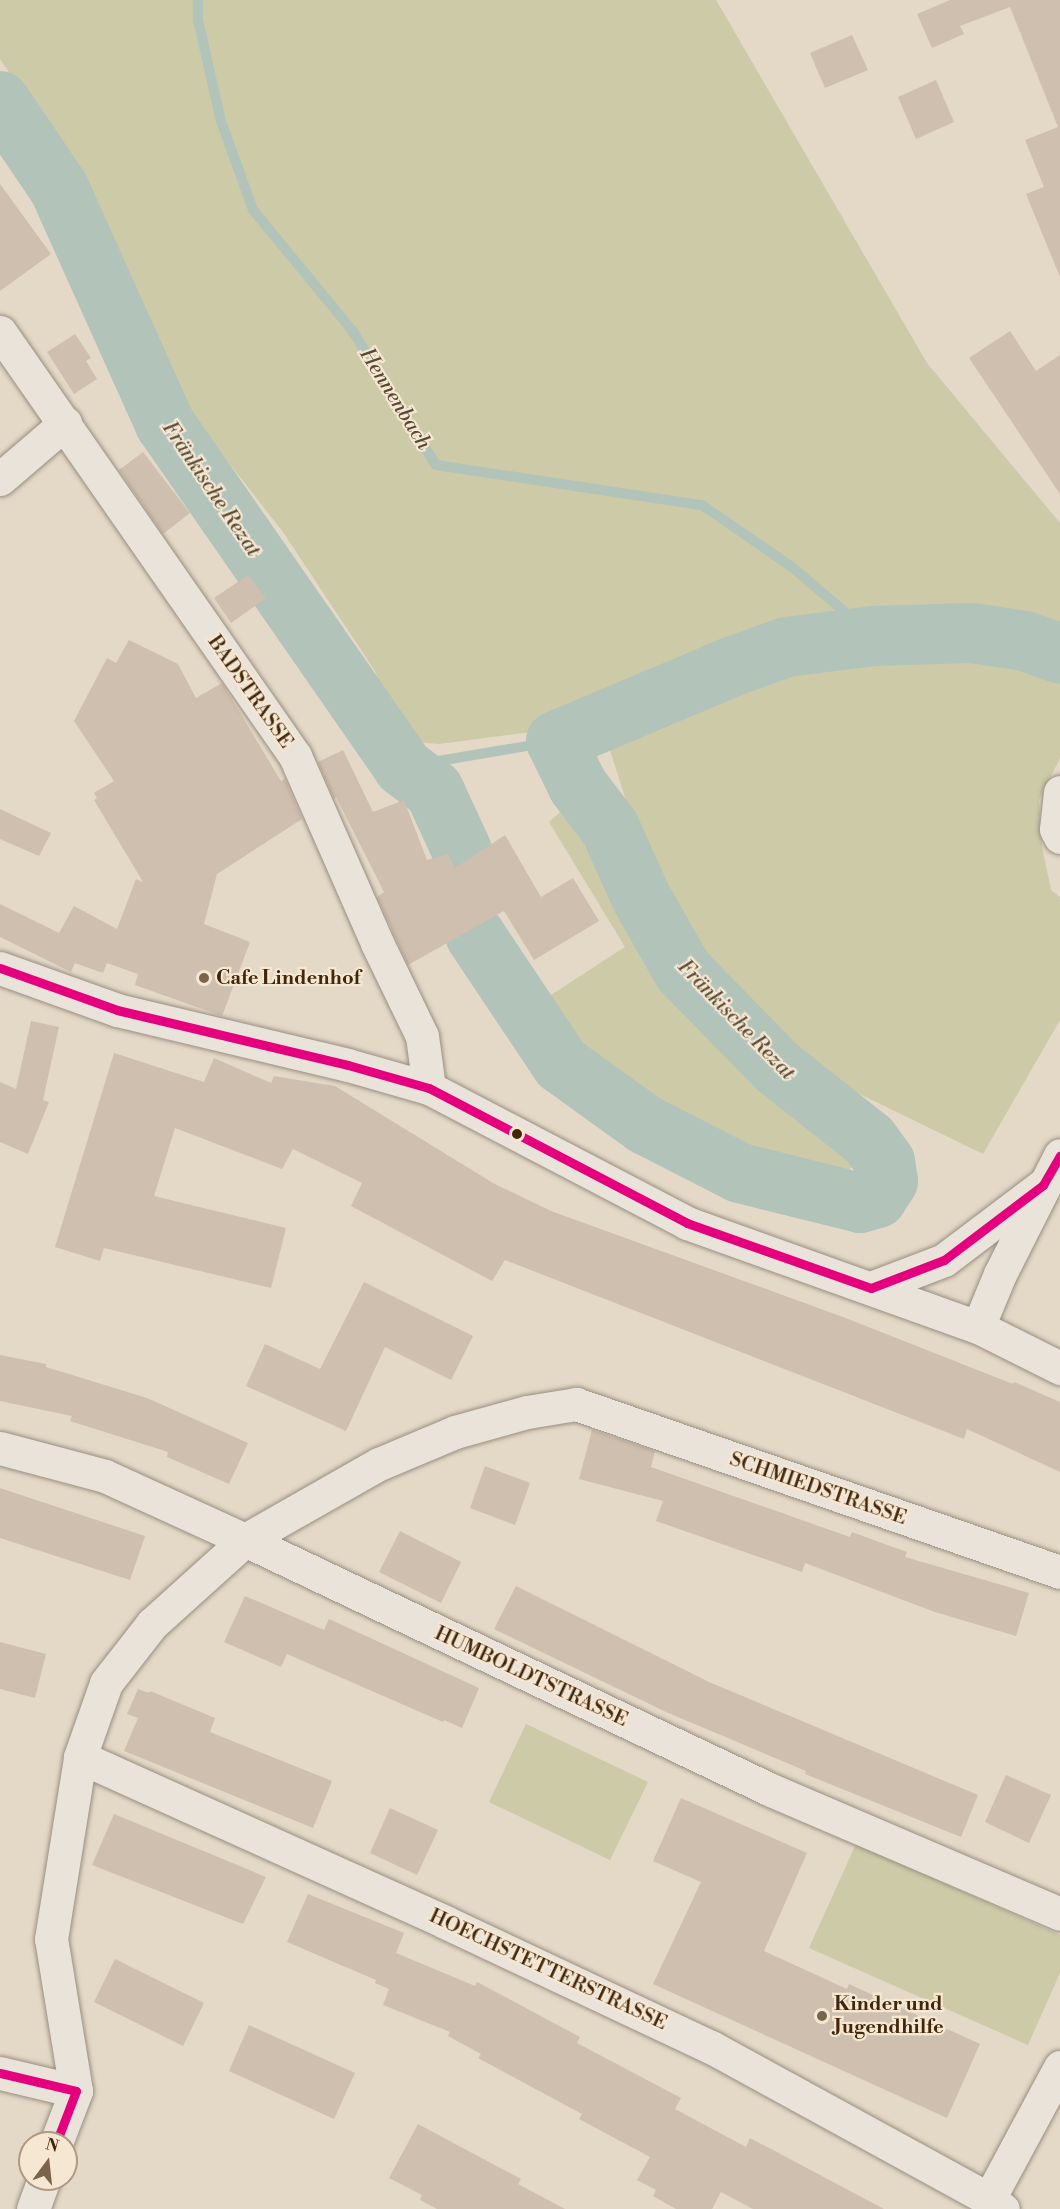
<!DOCTYPE html>
<meta charset="utf-8">
<style>
body{margin:0}
#map{position:relative;width:1060px;height:2209px;overflow:hidden;background:#e4d8c6;font-family:"Libre Bodoni",serif}
div>[style]{position:absolute}
.green>*{inset:0;background:#cdcaa7}
.stream>*{height:10px;margin:-5px;padding:0 5px;transform-origin:5px;border-radius:5px;background:#b2c3ba}
.river>*{height:60px;margin:-30px;padding:0 30px;transform-origin:30px;border-radius:30px;background:#b2c3ba}
.building>*{inset:0;background:#cfbfaf}
.roads{filter:drop-shadow(0 0 2px #998e81) drop-shadow(0 0 2px #998e81)}
.minor>*{height:33px;margin:-16.5px;padding:0 16.5px;transform-origin:16.5px;border-radius:16.5px;background:#e9e3da}
.bus-1>*{height:9px;margin:-4.5px;padding:0 4.5px;transform-origin:4.5px;border-radius:4.5px;background:#e5007d}
.dots>*{width:16px;height:16px;translate:-50% -50%;box-sizing:border-box;border:3px solid #f6e7d2;border-radius:50%}
span{translate:-50% -50%;white-space:nowrap;text-align:center;line-height:1.15;-webkit-text-stroke:4.5px #f6e7d2;paint-order:stroke}
.street-label{font-size:20px;color:#42260b}
.poi-label{font-size:20px;color:#42260b;font-weight:700}
.left{translate:0 -50%;text-align:left}
.water-label{font-size:21px;color:#584b36;font-style:italic}
.north{position:absolute;left:18px;top:2131px;width:60px;height:60px;box-sizing:border-box;background:#f6e7d2;border:2px solid #ae9a82;border-radius:50%;rotate:15deg;font-size:16px;font-weight:700;line-height:24px;text-align:center;color:#42260b}
.north::after{content:'';display:block;margin:auto;width:21px;height:27px;background:#7b644c;clip-path:polygon(50% 0,100% 100%,50% 72%,0 100%)}
</style>
<div id="map">
<div class="green">
<div style="clip-path:polygon(0 0,716px 0,927px 363px,1060px 523px,1060px 758px,1039px 800px,1042px 847px,1051px 890px,1060px 897px,1060px 1020px,983px 1154px,835px 1082px,701px 965px,657px 898px,597px 709px,553px 729px,439px 744px,403px 740px,375px 671px,283px 532px,185px 407px,66px 156px,0 59px)"></div>
<div style="clip-path:polygon(573px 801px,657px 960px,687px 1010px,847px 1146px,854px 1165px,841px 1178px,823px 1172px,756px 1164px,572px 1051px,537px 1004px,625px 947px,549px 822px)"></div>
<div style="clip-path:polygon(526px 1724px,648px 1782px,610px 1860px,489px 1802px)"></div>
<div style="clip-path:polygon(856px 1844px,1060px 1935px,1060px 1973px,1028px 2045px,809px 1948px)"></div>
</div>
<div class="stream">
<div style="left:198px;top:0;width:20px;rotate:90deg"></div>
<div style="left:198px;top:20px;width:104px;rotate:77.2deg"></div>
<div style="left:221px;top:121px;width:95px;rotate:70.2deg"></div>
<div style="left:253px;top:210px;width:156px;rotate:50.5deg"></div>
<div style="left:352px;top:330px;width:159px;rotate:58.1deg"></div>
<div style="left:436px;top:465px;width:269px;rotate:8.6deg"></div>
<div style="left:702px;top:505px;width:109px;rotate:34.6deg"></div>
<div style="left:792px;top:567px;width:106px;rotate:40.4deg"></div>
<div style="left:403px;top:767px;width:155px;rotate:-9.6deg"></div>
</div>
<div class="river">
<div style="left:0;top:101px;width:105px;rotate:55.9deg"></div>
<div style="left:59px;top:188px;width:259px;rotate:65.8deg"></div>
<div style="left:165px;top:424px;width:417px;rotate:55.2deg"></div>
<div style="left:403px;top:767px;width:39px;rotate:37deg"></div>
<div style="left:434px;top:790px;width:67px;rotate:65.3deg"></div>
<div style="left:475px;top:935px;width:155px;rotate:56.3deg"></div>
<div style="left:561px;top:1064px;width:105px;rotate:35.7deg"></div>
<div style="left:646px;top:1125px;width:106px;rotate:27.1deg"></div>
<div style="left:740px;top:1173px;width:124px;rotate:14deg"></div>
<div style="left:860px;top:1203px;width:18px;rotate:-16deg"></div>
<div style="left:877px;top:1198px;width:20px;rotate:-57deg"></div>
<div style="left:888px;top:1181px;width:19px;rotate:-99deg"></div>
<div style="left:885px;top:1162px;width:27px;rotate:-126deg"></div>
<div style="left:869px;top:1140px;width:116px;rotate:-141.6deg"></div>
<div style="left:778px;top:1068px;width:136px;rotate:-134.4deg"></div>
<div style="left:683px;top:971px;width:85px;rotate:-119.6deg"></div>
<div style="left:641px;top:897px;width:76px;rotate:-114.2deg"></div>
<div style="left:610px;top:828px;width:53px;rotate:-127.3deg"></div>
<div style="left:578px;top:786px;width:50px;rotate:-116.1deg"></div>
<div style="left:556px;top:741px;width:190px;rotate:-22.9deg"></div>
<div style="left:731px;top:667px;width:59px;rotate:-19.7deg"></div>
<div style="left:787px;top:647px;width:87px;rotate:-7.3deg"></div>
<div style="left:873px;top:636px;width:99px;rotate:-1.7deg"></div>
<div style="left:972px;top:633px;width:54px;rotate:8.6deg"></div>
<div style="left:1025px;top:641px;width:37px;rotate:20deg"></div>
</div>
<div class="building">
<div style="clip-path:polygon(950px 0,1060px 0,1060px 277px,1026px 194px,1044px 187px,1025px 140px,1058px 127px,1010px 7px,960px 26px,964px 34px,932px 48px,917px 14px)"></div>
<div style="clip-path:polygon(852px 35px,868px 70px,825px 88px,810px 53px)"></div>
<div style="clip-path:polygon(936px 80px,954px 122px,916px 139px,898px 97px)"></div>
<div style="clip-path:polygon(0 184px,51px 254px,0 291px)"></div>
<div style="clip-path:polygon(1010px 331px,1036px 371px,1060px 355px,1060px 494px,969px 358px)"></div>
<div style="clip-path:polygon(75px 334px,91px 358px,86px 361px,97px 379px,74px 394px,47px 352px)"></div>
<div style="clip-path:polygon(143px 452px,190px 513px,163px 534px,119px 470px)"></div>
<div style="clip-path:polygon(248px 575px,266px 598px,231px 623px,214px 598px)"></div>
<div style="clip-path:polygon(129px 640px,178px 664px,196px 698px,222px 683px,281px 781px,285px 779px,302px 819px,217px 874px,204px 924px,250px 942px,222px 1016px,135px 985px,138px 974px,107px 963px,103px 973px,75px 963px,71px 972px,0 937px,0 904px,59px 933px,74px 906px,117px 929px,136px 879px,143px 882px,94px 800px,97px 798px,94px 793px,114px 781px,74px 721px,107px 658px,116px 663px)"></div>
<div style="clip-path:polygon(343px 750px,373px 812px,404px 800px,427px 860px,448px 854px,455px 868px,505px 835px,541px 897px,573px 878px,599px 921px,534px 960px,504px 911px,408px 965px,377px 897px,384px 892px,336px 797px,334px 799px,318px 762px)"></div>
<div style="clip-path:polygon(0 809px,51px 833px,39px 856px,0 839px)"></div>
<div style="clip-path:polygon(31px 1021px,59px 1027px,43px 1100px,49px 1102px,28px 1154px,0 1142px,0 1082px,16px 1089px)"></div>
<div style="clip-path:polygon(114px 1053px,204px 1082px,214px 1058px,271px 1083px,274px 1076px,335px 1086px,493px 1183px,551px 1211px,843px 1317px,1013px 1384px,1014px 1382px,1060px 1402px,1060px 1472px,967px 1429px,964px 1439px,505px 1260px,492px 1281px,351px 1206px,362px 1183px,293px 1149px,282px 1169px,175px 1128px,154px 1196px,286px 1228px,271px 1288px,104px 1248px,100px 1261px,55px 1247px)"></div>
<div style="clip-path:polygon(364px 1282px,473px 1336px,451px 1380px,385px 1347px,346px 1431px,246px 1386px,265px 1344px,320px 1369px)"></div>
<div style="clip-path:polygon(0 1355px,46px 1364px,46px 1367px,147px 1398px,248px 1443px,229px 1484px,167px 1457px,168px 1452px,70px 1421px,72px 1416px,0 1401px)"></div>
<div style="clip-path:polygon(592px 1430px,655px 1451px,651px 1467px,850px 1537px,852px 1532px,879px 1542px,907px 1552px,905px 1557px,1029px 1593px,1016px 1636px,935px 1612px,805px 1563px,802px 1572px,656px 1521px,663px 1501px,579px 1479px)"></div>
<div style="clip-path:polygon(485px 1466px,530px 1483px,515px 1525px,470px 1508px)"></div>
<div style="clip-path:polygon(0 1488px,145px 1536px,130px 1580px,0 1538px)"></div>
<div style="clip-path:polygon(400px 1531px,461px 1562px,441px 1603px,379px 1572px)"></div>
<div style="clip-path:polygon(516px 1586px,709px 1682px,978px 1795px,961px 1837px,805px 1774px,806px 1771px,666px 1712px,494px 1629px)"></div>
<div style="clip-path:polygon(245px 1596px,324px 1630px,329px 1619px,479px 1688px,462px 1728px,444px 1720px,443px 1722px,287px 1654px,281px 1667px,224px 1642px)"></div>
<div style="clip-path:polygon(0 1642px,46px 1654px,35px 1698px,0 1689px)"></div>
<div style="clip-path:polygon(138px 1689px,149px 1693px,150px 1691px,215px 1718px,210px 1732px,332px 1781px,313px 1828px,124px 1751px,138px 1718px,127px 1714px)"></div>
<div style="clip-path:polygon(1006px 1775px,1051px 1795px,1029px 1843px,985px 1822px)"></div>
<div style="clip-path:polygon(681px 1798px,807px 1853px,764px 1951px,847px 1989px,849px 1984px,980px 2044px,947px 2118px,653px 1984px,701px 1882px,653px 1861px)"></div>
<div style="clip-path:polygon(390px 1808px,438px 1830px,417px 1875px,370px 1853px)"></div>
<div style="clip-path:polygon(114px 1814px,266px 1877px,243px 1924px,92px 1865px)"></div>
<div style="clip-path:polygon(308px 1894px,404px 1933px,396px 1953px,475px 1986px,477px 1982px,580px 2037px,577px 2043px,681px 2098px,675px 2109px,746px 2147px,750px 2138px,884px 2209px,753px 2209px,721px 2192px,712px 2209px,676px 2209px,653px 2196px,656px 2190px,637px 2180px,650px 2157px,579px 2119px,582px 2114px,478px 2058px,481px 2054px,448px 2036px,450px 2032px,383px 2005px,389px 1989px,375px 1983px,376px 1980px,287px 1942px)"></div>
<div style="clip-path:polygon(115px 1959px,204px 2003px,183px 2046px,94px 2002px)"></div>
<div style="clip-path:polygon(249px 2025px,355px 2073px,334px 2119px,229px 2071px)"></div>
<div style="clip-path:polygon(418px 2124px,521px 2179px,518px 2184px,565px 2209px,437px 2209px,420px 2200px,422px 2195px,389px 2178px)"></div>
</div>
<div class="roads">
<div class="minor">
<div style="left:0;top:332px;width:517px;rotate:55.17deg"></div>
<div style="left:295px;top:756px;width:204px;rotate:66.3deg"></div>
<div style="left:377px;top:943px;width:103px;rotate:64.2deg"></div>
<div style="left:422px;top:1036px;width:52px;rotate:82.3deg"></div>
<div style="left:0;top:479px;width:86px;rotate:-40.7deg"></div>
<div style="left:1060px;top:792px;width:37px;rotate:96deg"></div>
<div style="left:1056px;top:829px;width:9px;rotate:63deg"></div>
<div style="left:0;top:968px;width:124px;rotate:19.7deg"></div>
<div style="left:117px;top:1010px;width:237px;rotate:13.4deg"></div>
<div style="left:348px;top:1065px;width:84px;rotate:15.9deg"></div>
<div style="left:429px;top:1088px;width:291px;rotate:27.6deg"></div>
<div style="left:687px;top:1223px;width:309px;rotate:19.7deg"></div>
<div style="left:978px;top:1327px;width:92px;rotate:26.6deg"></div>
<div style="left:871px;top:1288px;width:78px;rotate:-21deg"></div>
<div style="left:944px;top:1260px;width:124px;rotate:-37.1deg"></div>
<div style="left:978px;top:1327px;width:57px;rotate:-67.5deg"></div>
<div style="left:1000px;top:1274px;width:133px;rotate:-63.2deg"></div>
<div style="left:0;top:1448px;width:109px;rotate:14.9deg"></div>
<div style="left:105px;top:1476px;width:154px;rotate:24.6deg"></div>
<div style="left:245px;top:1540px;width:582px;rotate:25.42deg"></div>
<div style="left:771px;top:1790px;width:314px;rotate:23.2deg"></div>
<div style="left:80px;top:1757px;width:401px;rotate:24.3deg"></div>
<div style="left:445px;top:1922px;width:294px;rotate:25.2deg"></div>
<div style="left:711px;top:2047px;width:317px;rotate:28.7deg"></div>
<div style="left:989px;top:2199px;width:17px;rotate:36deg"></div>
<div style="left:0;top:2073px;width:78px;rotate:13.3deg"></div>
<div style="left:56px;top:2143px;width:56px;rotate:-69deg"></div>
<div style="left:76px;top:2091px;width:154px;rotate:-99.3deg"></div>
<div style="left:51px;top:1939px;width:184px;rotate:-80.9deg"></div>
<div style="left:80px;top:1757px;width:78px;rotate:-70.6deg"></div>
<div style="left:106px;top:1683px;width:75px;rotate:-52.1deg"></div>
<div style="left:152px;top:1624px;width:125px;rotate:-42.1deg"></div>
<div style="left:245px;top:1540px;width:154px;rotate:-29.6deg"></div>
<div style="left:379px;top:1464px;width:82px;rotate:-22.8deg"></div>
<div style="left:455px;top:1432px;width:75px;rotate:-15.5deg"></div>
<div style="left:527px;top:1412px;width:50px;rotate:-9.3deg"></div>
<div style="left:576px;top:1404px;width:512px;rotate:19.14deg"></div>
<div style="left:989px;top:2199px;width:150px;rotate:-61.7deg"></div>
<div style="left:33px;top:2209px;width:32px;rotate:-70deg"></div>
</div>
</div>
<div class="bus-1">
<div style="left:0;top:968px;width:124px;rotate:19.7deg"></div>
<div style="left:117px;top:1010px;width:237px;rotate:13.4deg"></div>
<div style="left:348px;top:1065px;width:84px;rotate:15.9deg"></div>
<div style="left:429px;top:1088px;width:291px;rotate:27.6deg"></div>
<div style="left:687px;top:1223px;width:195px;rotate:19.5deg"></div>
<div style="left:871px;top:1288px;width:78px;rotate:-21deg"></div>
<div style="left:944px;top:1260px;width:124px;rotate:-37.1deg"></div>
<div style="left:1043px;top:1185px;width:34px;rotate:-60deg"></div>
<div style="left:0;top:2073px;width:78px;rotate:13.3deg"></div>
<div style="left:76px;top:2091px;width:56px;rotate:111deg"></div>
</div>
<div class="dots">
<div style="left:204px;top:978px;background:#7b644c"></div>
<div style="left:517px;top:1134px;background:#42260b"></div>
<div style="left:822px;top:2016px;background:#7b644c"></div>
</div>
<div class="street-label">
<span style="left:250px;top:692px;rotate:55deg">BADSTRASSE</span>
<span style="left:818px;top:1489px;rotate:19deg">SCHMIEDSTRASSE</span>
<span style="left:531px;top:1677px;rotate:25deg">HUMBOLDTSTRASSE</span>
<span style="left:548px;top:1970px;rotate:25deg">HOECHSTETTERSTRASSE</span>
</div>
<div class="poi-label">
<span class="left" style="left:216px;top:978px">Cafe Lindenhof</span>
<span class="left" style="left:834px;top:2016px">Kinder und<br>Jugendhilfe</span>
</div>
<div class="water-label">
<span style="left:395px;top:399px;rotate:58deg">Hennenbach</span>
<span style="left:211px;top:489px;rotate:56deg">Fränkische Rezat</span>
<span style="left:736px;top:1020px;rotate:46deg">Fränkische Rezat</span>
</div>
<div class="north">N</div>
</div>
